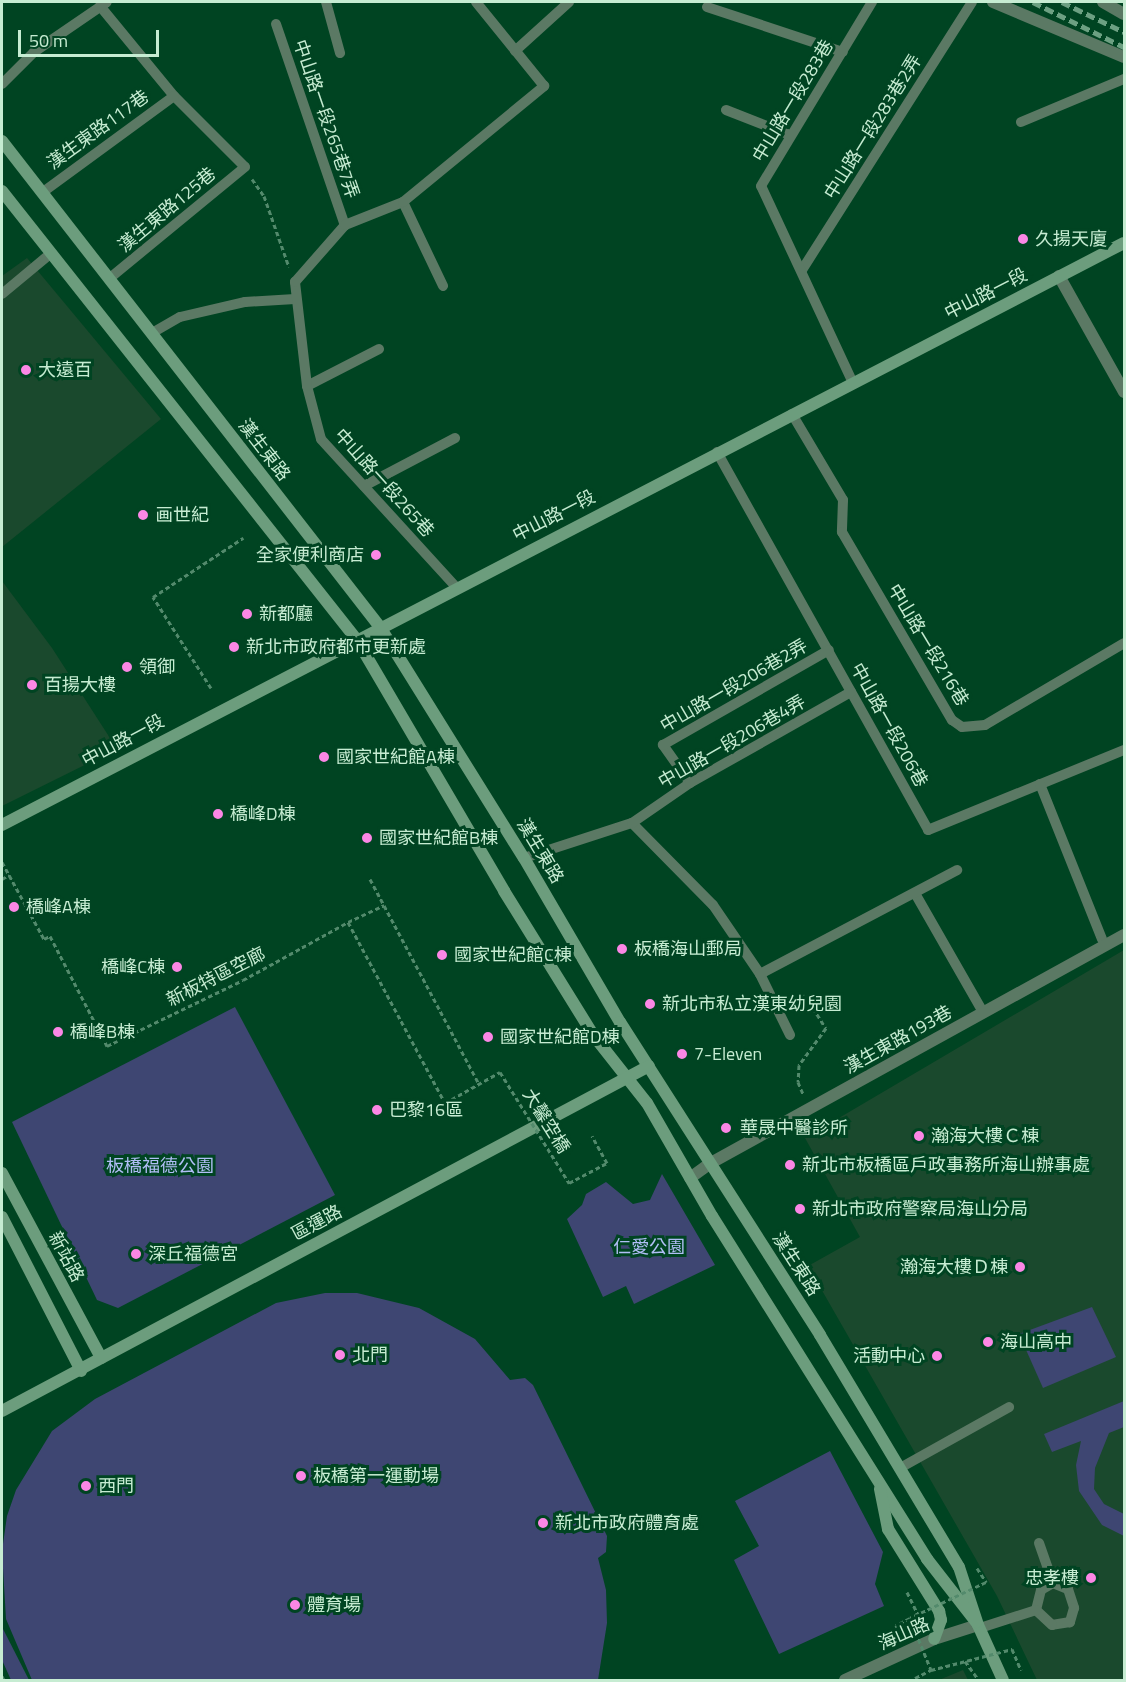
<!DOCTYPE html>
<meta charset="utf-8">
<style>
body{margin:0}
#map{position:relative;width:1126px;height:1682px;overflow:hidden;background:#042;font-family:"Titillium Web","Noto Sans TC",sans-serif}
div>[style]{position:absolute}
.built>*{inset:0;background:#1a492d}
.green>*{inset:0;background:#3e4672}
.path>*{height:3px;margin-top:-1.5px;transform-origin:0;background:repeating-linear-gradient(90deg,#538a6c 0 4.5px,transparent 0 7.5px)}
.lane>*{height:10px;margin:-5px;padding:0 5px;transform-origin:5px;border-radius:5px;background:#5b7964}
.street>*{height:12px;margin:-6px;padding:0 6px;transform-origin:6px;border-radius:6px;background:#5b7964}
.secondary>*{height:12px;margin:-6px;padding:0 6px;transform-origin:6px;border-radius:6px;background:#6c9d7d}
.rail>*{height:4.5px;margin-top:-2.25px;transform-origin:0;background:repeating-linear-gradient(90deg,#6ca082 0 9px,transparent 0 13.5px)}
.path-bridge>*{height:3px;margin-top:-1.5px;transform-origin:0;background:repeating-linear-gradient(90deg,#538a6c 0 4.5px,transparent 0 7.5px)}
.dots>*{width:16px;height:16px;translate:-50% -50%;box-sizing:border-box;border:3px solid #042;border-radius:50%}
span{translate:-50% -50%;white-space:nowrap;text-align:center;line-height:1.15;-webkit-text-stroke:6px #042;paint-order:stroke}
.street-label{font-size:18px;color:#c6ecd2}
.poi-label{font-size:18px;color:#c6ecd2}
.left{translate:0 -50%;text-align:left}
.right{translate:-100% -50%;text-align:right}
.park-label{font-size:18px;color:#b1bef6}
.frame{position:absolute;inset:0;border:3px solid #c6ecd2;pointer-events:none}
.scale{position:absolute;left:18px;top:30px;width:141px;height:27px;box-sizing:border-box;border:3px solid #c6ecd2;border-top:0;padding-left:8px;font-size:18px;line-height:21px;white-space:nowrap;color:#c6ecd2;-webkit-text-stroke:4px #042;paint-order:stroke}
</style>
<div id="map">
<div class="built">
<div style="clip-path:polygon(27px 258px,161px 419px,2px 547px,2px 276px)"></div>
<div style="clip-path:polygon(2px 581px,52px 648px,117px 749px,2px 806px)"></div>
<div style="clip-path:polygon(1124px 950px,1124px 1680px,1037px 1680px,997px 1596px,808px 1266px,860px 1237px,805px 1138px)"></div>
<div style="clip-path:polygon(963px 1670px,968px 1680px,939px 1680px)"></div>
</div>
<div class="green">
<div style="clip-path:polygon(235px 1007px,335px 1195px,118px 1308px,97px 1300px,12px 1122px)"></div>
<div style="clip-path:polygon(662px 1174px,715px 1265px,634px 1304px,626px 1286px,603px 1297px,567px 1219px,582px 1205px,586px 1194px,606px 1182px,633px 1204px,650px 1200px)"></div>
<div style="clip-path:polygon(325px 1293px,357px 1293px,419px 1308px,475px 1339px,510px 1380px,525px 1378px,533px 1385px,607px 1536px,606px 1552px,598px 1558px,606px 1590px,607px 1623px,598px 1680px,32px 1680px,6px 1619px,2px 1551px,7px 1516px,16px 1490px,52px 1431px,95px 1399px,276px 1303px)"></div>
<div style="clip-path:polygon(1092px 1307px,1116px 1357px,1043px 1388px,1019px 1334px)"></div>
<div style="clip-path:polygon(1124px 1401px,1124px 1427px,1109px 1433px,1095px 1468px,1094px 1489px,1104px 1504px,1124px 1514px,1124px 1536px,1102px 1525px,1079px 1491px,1076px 1465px,1081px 1441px,1052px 1452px,1044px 1434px)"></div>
<div style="clip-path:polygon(830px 1451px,883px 1552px,875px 1584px,884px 1606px,779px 1654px,734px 1560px,759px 1546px,735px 1501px)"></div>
<div style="clip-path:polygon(2px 1627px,29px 1680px,11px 1680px,2px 1660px)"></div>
</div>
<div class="path">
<div style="left:252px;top:179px;width:21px;rotate:55deg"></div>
<div style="left:264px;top:196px;width:75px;rotate:70.6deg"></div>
<div style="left:211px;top:688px;width:108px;rotate:-122.5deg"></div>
<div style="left:153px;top:597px;width:108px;rotate:-33.2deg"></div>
<div style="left:2px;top:862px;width:88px;rotate:61.4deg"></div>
<div style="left:44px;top:939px;width:7px;rotate:-27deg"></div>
<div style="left:50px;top:936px;width:124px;rotate:62.6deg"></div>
<div style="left:107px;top:1046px;width:151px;rotate:-25.9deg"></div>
<div style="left:243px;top:980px;width:120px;rotate:-28.9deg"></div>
<div style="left:348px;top:922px;width:205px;rotate:61.8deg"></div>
<div style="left:445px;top:1103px;width:63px;rotate:-29.4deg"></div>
<div style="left:2px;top:879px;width:8px;rotate:-30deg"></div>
<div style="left:370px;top:879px;width:232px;rotate:62deg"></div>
<div style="left:348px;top:922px;width:40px;rotate:-25deg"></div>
<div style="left:789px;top:1004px;width:18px;rotate:-29deg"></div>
<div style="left:805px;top:995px;width:39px;rotate:58deg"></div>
<div style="left:826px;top:1028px;width:46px;rotate:126.1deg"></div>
<div style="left:799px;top:1065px;width:17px;rotate:93deg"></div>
<div style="left:798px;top:1082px;width:13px;rotate:67deg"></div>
<div style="left:569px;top:1183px;width:43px;rotate:-27.8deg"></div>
<div style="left:607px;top:1163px;width:31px;rotate:-119deg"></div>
<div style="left:977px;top:1568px;width:17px;rotate:57deg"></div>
<div style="left:907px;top:1592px;width:25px;rotate:64deg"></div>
<div style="left:910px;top:1618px;width:16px;rotate:153deg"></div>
<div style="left:896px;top:1625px;width:5px;rotate:68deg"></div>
<div style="left:898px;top:1630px;width:15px;rotate:-16deg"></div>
<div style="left:1012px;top:1649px;width:23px;rotate:67deg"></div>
<div style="left:965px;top:1661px;width:22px;rotate:54deg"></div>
<div style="left:2px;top:1676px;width:4px;rotate:63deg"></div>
<div style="left:915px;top:1678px;width:18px;rotate:-27deg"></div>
</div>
<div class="lane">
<div style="left:326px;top:2px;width:53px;rotate:74.6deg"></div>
<div style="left:100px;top:6px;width:117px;rotate:50.6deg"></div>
<div style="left:174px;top:96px;width:100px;rotate:45deg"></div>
<div style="left:245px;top:167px;width:175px;rotate:140.6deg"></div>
<div style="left:707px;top:7px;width:143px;rotate:18.3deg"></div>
<div style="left:276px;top:24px;width:213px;rotate:71.1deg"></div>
<div style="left:515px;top:51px;width:73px;rotate:-42.2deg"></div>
<div style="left:2px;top:84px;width:45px;rotate:-45deg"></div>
<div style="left:34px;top:52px;width:88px;rotate:-34.4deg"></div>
<div style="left:726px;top:110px;width:69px;rotate:21.3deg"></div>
<div style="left:1021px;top:122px;width:112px;rotate:-22.7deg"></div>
<div style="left:43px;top:192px;width:162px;rotate:-36.2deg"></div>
<div style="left:403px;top:202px;width:93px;rotate:64.5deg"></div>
<div style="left:802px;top:270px;width:317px;rotate:-57.6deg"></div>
<div style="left:2px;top:294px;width:62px;rotate:-39.8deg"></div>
<div style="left:152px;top:333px;width:32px;rotate:-30deg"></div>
<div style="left:180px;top:317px;width:67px;rotate:-13deg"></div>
<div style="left:245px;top:302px;width:50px;rotate:-3.4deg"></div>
<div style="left:853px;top:383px;width:217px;rotate:-115deg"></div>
<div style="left:761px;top:186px;width:215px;rotate:-58.9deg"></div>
<div style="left:307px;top:386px;width:81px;rotate:-27.2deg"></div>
<div style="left:792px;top:414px;width:100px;rotate:59.3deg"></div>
<div style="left:843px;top:500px;width:32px;rotate:92deg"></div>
<div style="left:842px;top:532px;width:218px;rotate:59.7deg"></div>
<div style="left:952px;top:720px;width:12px;rotate:35deg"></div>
<div style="left:962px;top:727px;width:23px;rotate:-5deg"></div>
<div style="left:985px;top:725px;width:161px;rotate:-30.5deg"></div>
<div style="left:717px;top:452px;width:433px;rotate:60.8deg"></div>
<div style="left:928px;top:830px;width:212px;rotate:-22.2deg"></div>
<div style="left:364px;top:486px;width:103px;rotate:-27.8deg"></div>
<div style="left:456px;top:587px;width:200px;rotate:-132.4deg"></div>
<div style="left:321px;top:439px;width:55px;rotate:-104.8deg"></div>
<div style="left:307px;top:386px;width:105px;rotate:-96.6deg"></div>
<div style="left:295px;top:282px;width:76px;rotate:-48.7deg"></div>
<div style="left:345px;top:225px;width:62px;rotate:-21.6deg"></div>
<div style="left:403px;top:202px;width:183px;rotate:-39.4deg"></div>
<div style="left:544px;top:86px;width:108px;rotate:-129deg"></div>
<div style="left:690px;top:783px;width:47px;rotate:-125.4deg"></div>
<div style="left:663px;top:745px;width:191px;rotate:-29.8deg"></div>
<div style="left:1040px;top:784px;width:167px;rotate:68.2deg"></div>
<div style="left:632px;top:823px;width:115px;rotate:45.4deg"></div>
<div style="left:713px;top:905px;width:83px;rotate:55.7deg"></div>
<div style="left:760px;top:974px;width:68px;rotate:63.8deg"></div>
<div style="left:524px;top:858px;width:114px;rotate:-18deg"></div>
<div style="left:632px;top:823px;width:70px;rotate:-34.6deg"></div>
<div style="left:690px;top:783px;width:185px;rotate:-29.5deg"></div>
<div style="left:916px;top:895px;width:135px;rotate:60.2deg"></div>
<div style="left:760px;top:974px;width:223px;rotate:-27.8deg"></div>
<div style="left:900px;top:1468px;width:125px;rotate:-29.2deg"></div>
<div style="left:1039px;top:1543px;width:42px;rotate:70.7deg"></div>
<div style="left:1053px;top:1583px;width:16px;rotate:22deg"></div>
<div style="left:1068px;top:1589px;width:20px;rotate:72deg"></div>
<div style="left:1074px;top:1608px;width:15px;rotate:106deg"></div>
<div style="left:1070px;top:1622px;width:18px;rotate:171deg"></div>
<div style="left:1052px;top:1625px;width:22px;rotate:-137deg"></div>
<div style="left:1036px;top:1610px;width:21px;rotate:-76deg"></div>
<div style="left:1041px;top:1590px;width:14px;rotate:-30deg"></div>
<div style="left:980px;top:1628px;width:59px;rotate:-17.8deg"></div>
</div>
<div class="street">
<div style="left:993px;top:2px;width:142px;rotate:22.8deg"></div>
<div style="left:1103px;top:2px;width:24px;rotate:30deg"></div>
<div style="left:1059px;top:276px;width:133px;rotate:60.7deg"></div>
<div style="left:690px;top:1178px;width:24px;rotate:-36deg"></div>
<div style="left:709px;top:1164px;width:474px;rotate:-28.9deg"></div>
<div style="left:845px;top:1680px;width:98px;rotate:-24.7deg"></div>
<div style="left:934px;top:1639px;width:46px;rotate:-17.7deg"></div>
</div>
<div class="secondary">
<div style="left:2px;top:141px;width:616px;rotate:52.13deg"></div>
<div style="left:380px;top:627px;width:272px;rotate:58.1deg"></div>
<div style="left:524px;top:858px;width:190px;rotate:59.7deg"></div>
<div style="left:620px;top:1022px;width:371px;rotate:57.4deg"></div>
<div style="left:820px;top:1335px;width:270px;rotate:59.1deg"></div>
<div style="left:959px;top:1567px;width:61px;rotate:71.9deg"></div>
<div style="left:978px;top:1625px;width:60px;rotate:65.6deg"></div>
<div style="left:2px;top:191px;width:572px;rotate:51.67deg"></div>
<div style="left:357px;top:640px;width:291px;rotate:59.6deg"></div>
<div style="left:504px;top:891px;width:171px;rotate:58.2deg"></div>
<div style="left:594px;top:1036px;width:85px;rotate:51.7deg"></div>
<div style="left:647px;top:1103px;width:130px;rotate:60.1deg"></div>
<div style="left:712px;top:1216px;width:405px;rotate:57.9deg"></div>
<div style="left:927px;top:1559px;width:80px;rotate:52.1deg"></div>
<div style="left:2px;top:825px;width:1264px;rotate:-27.42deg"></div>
<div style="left:2px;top:1173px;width:210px;rotate:61.8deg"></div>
<div style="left:2px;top:1217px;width:173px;rotate:62.8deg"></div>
<div style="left:2px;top:1411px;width:733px;rotate:-28.07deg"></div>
<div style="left:880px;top:1489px;width:41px;rotate:78.7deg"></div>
<div style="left:888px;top:1529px;width:97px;rotate:58.1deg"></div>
<div style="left:939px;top:1611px;width:9px;rotate:77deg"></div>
<div style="left:941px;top:1620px;width:20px;rotate:110deg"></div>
</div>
<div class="rail">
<div style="left:1033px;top:2px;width:102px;rotate:26.3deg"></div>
<div style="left:1062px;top:2px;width:69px;rotate:25.8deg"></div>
</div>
<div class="path-bridge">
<div style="left:500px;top:1072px;width:131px;rotate:58.1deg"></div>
<div style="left:986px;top:1582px;width:84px;rotate:154.7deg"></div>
<div style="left:910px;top:1618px;width:56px;rotate:68deg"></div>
<div style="left:931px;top:1670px;width:84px;rotate:-14.5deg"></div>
</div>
<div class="dots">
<div style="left:1023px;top:239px;background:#fb87e5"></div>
<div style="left:26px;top:370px;background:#fb87e5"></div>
<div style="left:143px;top:515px;background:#fb87e5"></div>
<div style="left:376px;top:555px;background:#fb87e5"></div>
<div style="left:247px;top:614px;background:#fb87e5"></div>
<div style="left:234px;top:647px;background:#fb87e5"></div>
<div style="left:127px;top:667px;background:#fb87e5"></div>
<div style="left:32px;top:685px;background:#fb87e5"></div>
<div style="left:324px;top:757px;background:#fb87e5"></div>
<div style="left:218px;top:814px;background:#fb87e5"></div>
<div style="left:367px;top:838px;background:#fb87e5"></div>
<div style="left:14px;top:907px;background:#fb87e5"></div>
<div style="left:622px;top:949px;background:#fb87e5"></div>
<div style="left:442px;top:955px;background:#fb87e5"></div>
<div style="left:177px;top:967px;background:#fb87e5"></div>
<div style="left:650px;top:1004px;background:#fb87e5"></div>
<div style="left:58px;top:1032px;background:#fb87e5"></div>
<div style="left:488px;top:1037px;background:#fb87e5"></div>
<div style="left:682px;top:1054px;background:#fb87e5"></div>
<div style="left:377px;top:1110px;background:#fb87e5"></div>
<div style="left:726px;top:1128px;background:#fb87e5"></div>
<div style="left:919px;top:1136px;background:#fb87e5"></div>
<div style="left:790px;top:1165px;background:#fb87e5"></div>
<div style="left:800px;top:1209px;background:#fb87e5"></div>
<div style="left:136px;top:1254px;background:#fb87e5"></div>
<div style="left:1020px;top:1267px;background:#fb87e5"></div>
<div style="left:988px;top:1342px;background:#fb87e5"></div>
<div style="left:340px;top:1355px;background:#fb87e5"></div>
<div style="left:937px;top:1356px;background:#fb87e5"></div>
<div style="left:301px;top:1476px;background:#fb87e5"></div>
<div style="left:86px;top:1486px;background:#fb87e5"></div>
<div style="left:543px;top:1523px;background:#fb87e5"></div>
<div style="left:1091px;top:1578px;background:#fb87e5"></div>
<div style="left:295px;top:1605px;background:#fb87e5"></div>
</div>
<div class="street-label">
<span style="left:793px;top:101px;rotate:-59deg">中山路一段283巷</span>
<span style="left:326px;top:119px;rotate:71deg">中山路一段265巷7弄</span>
<span style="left:873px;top:127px;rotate:-58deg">中山路一段283巷2弄</span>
<span style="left:98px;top:130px;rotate:-36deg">漢生東路117巷</span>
<span style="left:167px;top:210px;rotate:-40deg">漢生東路125巷</span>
<span style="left:986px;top:294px;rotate:-27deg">中山路一段</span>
<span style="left:264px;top:450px;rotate:52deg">漢生東路</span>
<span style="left:384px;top:483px;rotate:48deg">中山路一段265巷</span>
<span style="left:554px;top:516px;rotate:-27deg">中山路一段</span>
<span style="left:928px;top:645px;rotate:59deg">中山路一段216巷</span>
<span style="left:734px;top:686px;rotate:-30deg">中山路一段206巷2弄</span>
<span style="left:889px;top:725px;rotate:61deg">中山路一段206巷</span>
<span style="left:123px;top:741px;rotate:-28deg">中山路一段</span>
<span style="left:732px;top:742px;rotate:-30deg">中山路一段206巷4弄</span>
<span style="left:540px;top:851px;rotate:59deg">漢生東路</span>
<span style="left:216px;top:977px;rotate:-27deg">新板特區空廊</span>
<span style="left:898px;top:1040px;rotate:-29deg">漢生東路193巷</span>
<span style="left:546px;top:1121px;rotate:58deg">大馨空橋</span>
<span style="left:317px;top:1223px;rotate:-28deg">區運路</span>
<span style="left:66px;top:1257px;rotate:62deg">新站路</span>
<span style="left:796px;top:1264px;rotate:57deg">漢生東路</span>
<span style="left:904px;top:1634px;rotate:-24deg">海山路</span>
</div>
<div class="poi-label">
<span class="left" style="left:1035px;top:239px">久揚天廈</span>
<span class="left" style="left:38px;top:370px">大遠百</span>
<span class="left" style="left:155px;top:515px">画世紀</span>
<span class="right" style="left:364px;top:555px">全家便利商店</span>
<span class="left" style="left:259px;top:614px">新都廳</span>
<span class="left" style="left:246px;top:647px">新北市政府都市更新處</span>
<span class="left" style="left:139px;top:667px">領御</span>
<span class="left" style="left:44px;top:685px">百揚大樓</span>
<span class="left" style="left:336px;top:757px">國家世紀館A棟</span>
<span class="left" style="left:230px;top:814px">橋峰D棟</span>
<span class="left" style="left:379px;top:838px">國家世紀館B棟</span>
<span class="left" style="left:26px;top:907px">橋峰A棟</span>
<span class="left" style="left:634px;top:949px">板橋海山郵局</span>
<span class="left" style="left:454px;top:955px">國家世紀館C棟</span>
<span class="right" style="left:165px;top:967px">橋峰C棟</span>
<span class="left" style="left:662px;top:1004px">新北市私立漢東幼兒園</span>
<span class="left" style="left:70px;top:1032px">橋峰B棟</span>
<span class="left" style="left:500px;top:1037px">國家世紀館D棟</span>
<span class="left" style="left:694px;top:1054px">7-Eleven</span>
<span class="left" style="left:389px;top:1110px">巴黎16區</span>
<span class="left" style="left:740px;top:1128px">華晟中醫診所</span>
<span class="left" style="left:931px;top:1136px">瀚海大樓Ｃ棟</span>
<span class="left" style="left:802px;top:1165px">新北市板橋區戶政事務所海山辦事處</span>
<span class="left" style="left:812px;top:1209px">新北市政府警察局海山分局</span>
<span class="left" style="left:148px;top:1254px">深丘福德宮</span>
<span class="right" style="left:1008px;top:1267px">瀚海大樓Ｄ棟</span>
<span class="left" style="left:1000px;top:1342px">海山高中</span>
<span class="left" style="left:352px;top:1355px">北門</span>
<span class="right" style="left:925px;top:1356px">活動中心</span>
<span class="left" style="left:313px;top:1476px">板橋第一運動場</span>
<span class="left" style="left:98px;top:1486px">西門</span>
<span class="left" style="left:555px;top:1523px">新北市政府體育處</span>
<span class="right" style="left:1079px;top:1578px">忠孝樓</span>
<span class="left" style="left:307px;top:1605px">體育場</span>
</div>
<div class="park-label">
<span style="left:160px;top:1166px">板橋福德公園</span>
<span style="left:649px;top:1247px">仁愛公園</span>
</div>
<div class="frame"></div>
<div class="scale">50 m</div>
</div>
